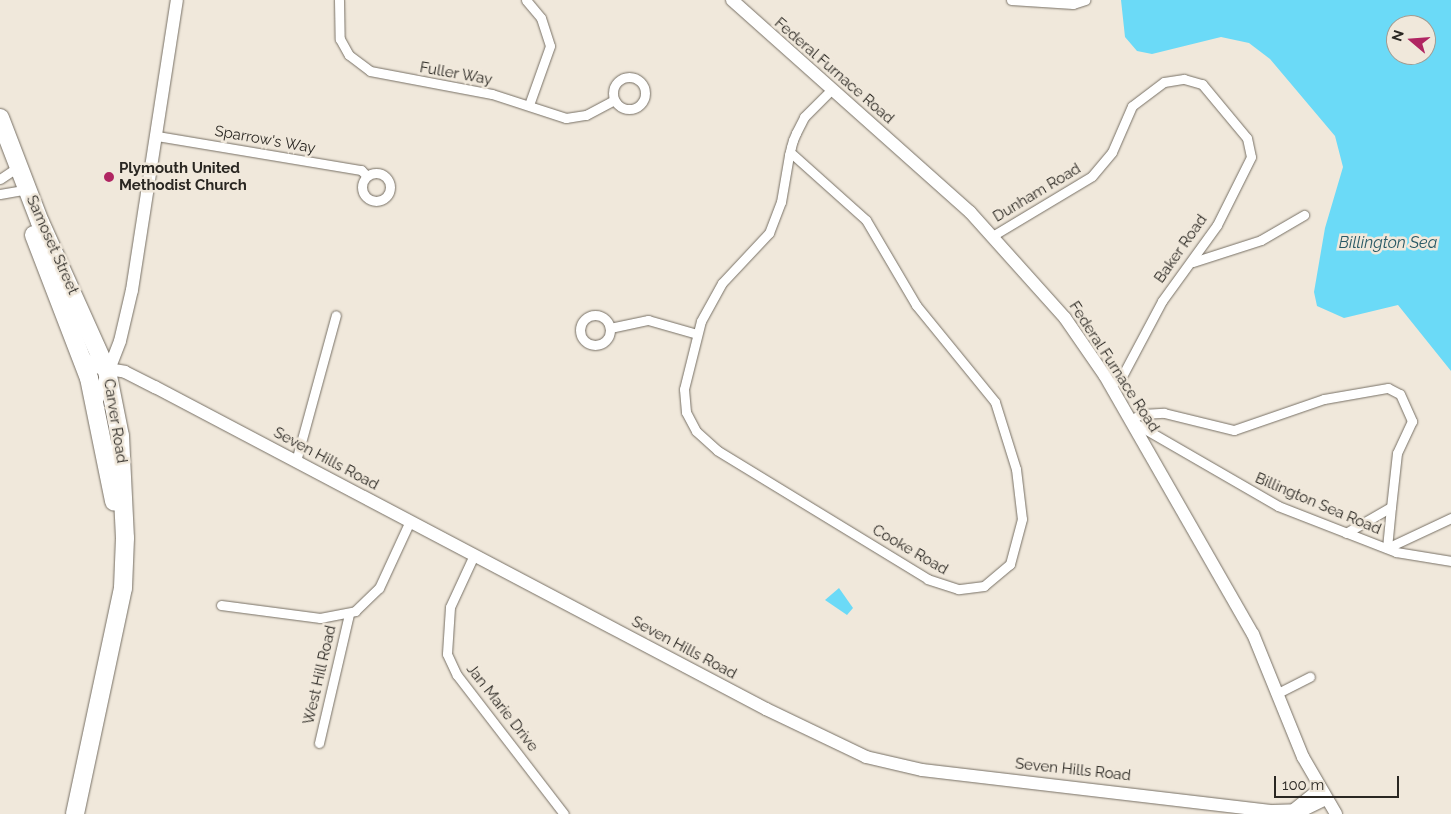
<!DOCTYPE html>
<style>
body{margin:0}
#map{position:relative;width:1451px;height:814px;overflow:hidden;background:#f0e8db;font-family:Raleway,sans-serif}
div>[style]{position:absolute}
.water>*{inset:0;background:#6bdaf7}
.roads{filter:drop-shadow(0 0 1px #777065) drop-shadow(0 0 1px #777065)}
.street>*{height:9px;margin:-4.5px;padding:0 4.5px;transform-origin:4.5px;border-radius:4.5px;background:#fff}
.street>.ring{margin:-4.5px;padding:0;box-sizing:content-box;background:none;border:9px solid #fff;border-radius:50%}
.secondary>*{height:12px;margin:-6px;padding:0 6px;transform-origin:6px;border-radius:6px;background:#fff}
.highway>*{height:18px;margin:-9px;padding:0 9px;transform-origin:9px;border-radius:9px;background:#fff}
.dots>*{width:14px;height:14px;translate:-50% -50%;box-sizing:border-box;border:2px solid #f0e8db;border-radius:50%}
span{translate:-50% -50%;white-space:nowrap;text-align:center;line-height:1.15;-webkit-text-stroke:5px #f0e8db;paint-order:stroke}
.street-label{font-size:15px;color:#2a2722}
.poi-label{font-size:15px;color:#2a2722;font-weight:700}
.left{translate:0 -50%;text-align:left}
.water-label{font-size:16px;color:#295965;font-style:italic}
.north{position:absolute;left:1386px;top:15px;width:50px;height:50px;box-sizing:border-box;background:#f0e8db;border:1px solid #a19b91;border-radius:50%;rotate:288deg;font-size:14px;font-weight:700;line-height:20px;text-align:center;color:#2a2722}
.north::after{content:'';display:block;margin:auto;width:18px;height:22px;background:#b02562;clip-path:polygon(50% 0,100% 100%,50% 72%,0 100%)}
.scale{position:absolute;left:1274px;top:776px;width:125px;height:22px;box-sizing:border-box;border:2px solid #2a2722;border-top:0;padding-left:6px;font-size:15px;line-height:18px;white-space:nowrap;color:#2a2722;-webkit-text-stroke:4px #f0e8db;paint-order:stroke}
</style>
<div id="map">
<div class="water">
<div style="clip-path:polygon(evenodd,1121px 0,1451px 0,1451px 371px,1398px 305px,1344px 318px,1317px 306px,1314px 292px,1325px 228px,1343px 167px,1335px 136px,1270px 59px,1249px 43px,1221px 37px,1152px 54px,1137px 51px,1125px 37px,1121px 0,1396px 25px,1426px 25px,1426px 55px,1396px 55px,1396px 25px)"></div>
<div style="clip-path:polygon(839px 588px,853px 608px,847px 615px,825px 600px)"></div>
</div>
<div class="roads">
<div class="street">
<div style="left:339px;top:0;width:39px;rotate:89deg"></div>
<div style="left:340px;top:39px;width:18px;rotate:61deg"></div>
<div style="left:349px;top:55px;width:26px;rotate:37deg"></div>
<div style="left:370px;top:71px;width:124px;rotate:10.7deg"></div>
<div style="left:492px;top:94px;width:78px;rotate:18deg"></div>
<div style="left:566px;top:118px;width:20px;rotate:-9deg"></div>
<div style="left:586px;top:115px;width:32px;rotate:-28deg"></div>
<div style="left:526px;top:0;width:23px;rotate:50deg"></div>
<div style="left:541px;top:18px;width:29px;rotate:72deg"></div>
<div style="left:550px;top:46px;width:63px;rotate:109.6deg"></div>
<div style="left:1011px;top:0;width:62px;rotate:3.7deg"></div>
<div style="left:1073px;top:4px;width:13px;rotate:-18deg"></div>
<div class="ring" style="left:613px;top:77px;width:23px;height:23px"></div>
<div style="left:157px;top:136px;width:207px;rotate:9.5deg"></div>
<div style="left:361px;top:170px;width:8px;rotate:45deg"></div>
<div style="left:790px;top:152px;width:102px;rotate:41.8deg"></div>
<div style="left:866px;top:220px;width:99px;rotate:59.5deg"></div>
<div style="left:916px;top:305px;width:125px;rotate:50.8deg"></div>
<div style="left:995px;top:402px;width:70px;rotate:72.6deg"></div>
<div style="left:1016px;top:469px;width:50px;rotate:83.2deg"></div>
<div style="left:1022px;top:519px;width:47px;rotate:104.9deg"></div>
<div style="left:1010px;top:564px;width:34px;rotate:140deg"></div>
<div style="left:984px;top:586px;width:26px;rotate:173deg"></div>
<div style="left:958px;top:589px;width:32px;rotate:-162deg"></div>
<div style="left:928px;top:579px;width:247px;rotate:-148.6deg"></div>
<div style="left:717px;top:450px;width:28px;rotate:-138deg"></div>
<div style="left:696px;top:431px;width:21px;rotate:-118deg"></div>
<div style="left:686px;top:412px;width:23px;rotate:-95deg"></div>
<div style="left:684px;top:389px;width:70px;rotate:-76deg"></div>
<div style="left:701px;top:321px;width:43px;rotate:-61.1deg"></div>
<div style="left:722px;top:283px;width:69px;rotate:-46.8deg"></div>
<div style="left:769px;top:233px;width:33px;rotate:-69deg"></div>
<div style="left:781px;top:202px;width:48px;rotate:-80.3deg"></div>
<div style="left:789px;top:155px;width:8px;rotate:-76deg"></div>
<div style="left:791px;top:147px;width:7px;rotate:-74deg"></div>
<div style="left:793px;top:140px;width:8px;rotate:-67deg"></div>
<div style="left:796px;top:133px;width:18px;rotate:-63deg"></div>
<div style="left:804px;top:117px;width:37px;rotate:-45deg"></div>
<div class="ring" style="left:362px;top:173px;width:19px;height:19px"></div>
<div style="left:0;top:179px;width:22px;rotate:-34deg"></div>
<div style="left:0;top:194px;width:27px;rotate:-10deg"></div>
<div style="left:994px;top:235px;width:114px;rotate:-31deg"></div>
<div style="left:1092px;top:176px;width:31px;rotate:-50deg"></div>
<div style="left:1112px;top:152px;width:50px;rotate:-66.5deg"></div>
<div style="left:1132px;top:106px;width:40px;rotate:-37deg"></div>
<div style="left:1164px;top:82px;width:20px;rotate:-9deg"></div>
<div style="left:1184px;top:79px;width:19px;rotate:16deg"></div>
<div style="left:1202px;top:84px;width:70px;rotate:50.2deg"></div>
<div style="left:1247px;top:138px;width:19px;rotate:78deg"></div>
<div style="left:1251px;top:157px;width:76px;rotate:116.6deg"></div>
<div style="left:1217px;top:225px;width:94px;rotate:125.9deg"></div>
<div style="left:1162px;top:301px;width:87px;rotate:118deg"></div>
<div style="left:1121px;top:378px;width:13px;rotate:148deg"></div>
<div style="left:1193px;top:262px;width:71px;rotate:-17.9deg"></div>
<div style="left:1261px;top:240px;width:50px;rotate:-30.2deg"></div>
<div class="ring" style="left:580px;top:315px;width:21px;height:21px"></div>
<div style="left:610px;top:328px;width:39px;rotate:-12deg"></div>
<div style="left:648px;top:320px;width:51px;rotate:15.9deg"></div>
<div style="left:1130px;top:420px;width:13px;rotate:-27deg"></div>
<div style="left:1142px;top:414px;width:22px;rotate:-3deg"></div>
<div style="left:1164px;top:413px;width:72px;rotate:13.7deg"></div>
<div style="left:1234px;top:430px;width:95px;rotate:-19deg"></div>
<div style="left:1324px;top:399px;width:65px;rotate:-9.8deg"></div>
<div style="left:1388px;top:388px;width:13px;rotate:27deg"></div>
<div style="left:1400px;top:394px;width:30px;rotate:66deg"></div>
<div style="left:1412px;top:421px;width:35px;rotate:115deg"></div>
<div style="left:1397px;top:453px;width:54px;rotate:96.3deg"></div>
<div style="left:1391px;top:507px;width:52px;rotate:150deg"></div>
<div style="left:1131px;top:421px;width:170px;rotate:30deg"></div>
<div style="left:1278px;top:506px;width:127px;rotate:21.3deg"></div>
<div style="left:1396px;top:552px;width:56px;rotate:9.3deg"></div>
<div style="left:296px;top:461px;width:151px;rotate:-74.7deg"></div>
<div style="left:1391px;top:507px;width:41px;rotate:95.6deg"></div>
<div style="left:1387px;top:548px;width:71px;rotate:-25.1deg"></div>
<div style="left:474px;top:555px;width:57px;rotate:114.8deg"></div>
<div style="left:450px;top:607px;width:47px;rotate:93.7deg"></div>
<div style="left:447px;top:654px;width:23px;rotate:65deg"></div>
<div style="left:457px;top:675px;width:175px;rotate:52.4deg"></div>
<div style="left:221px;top:605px;width:100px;rotate:7.5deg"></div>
<div style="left:320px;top:618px;width:36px;rotate:-11deg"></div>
<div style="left:355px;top:611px;width:33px;rotate:-44deg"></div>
<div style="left:379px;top:588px;width:74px;rotate:-65.2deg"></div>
<div style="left:1276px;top:694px;width:38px;rotate:-27deg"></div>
<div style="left:319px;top:743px;width:132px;rotate:-76.9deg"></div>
</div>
<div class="secondary">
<div style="left:732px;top:0;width:319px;rotate:41.7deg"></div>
<div style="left:970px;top:212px;width:142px;rotate:48.1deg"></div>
<div style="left:1065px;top:318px;width:70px;rotate:55.4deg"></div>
<div style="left:1105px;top:376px;width:297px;rotate:60.2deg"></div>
<div style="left:1253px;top:634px;width:133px;rotate:67.9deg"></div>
<div style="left:1303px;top:757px;width:66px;rotate:59.9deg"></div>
<div style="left:82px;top:356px;width:17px;rotate:40deg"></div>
<div style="left:95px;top:367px;width:30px;rotate:9deg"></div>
<div style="left:125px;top:372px;width:34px;rotate:27deg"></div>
<div style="left:155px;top:387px;width:691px;rotate:27.79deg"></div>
<div style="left:766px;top:709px;width:111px;rotate:25.6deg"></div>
<div style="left:866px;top:757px;width:57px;rotate:13.1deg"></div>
<div style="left:922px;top:770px;width:353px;rotate:6.7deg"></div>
<div style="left:1273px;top:811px;width:30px;rotate:-2deg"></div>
<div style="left:1303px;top:810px;width:25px;rotate:-26deg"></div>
<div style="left:96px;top:403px;width:66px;rotate:-68.8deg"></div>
<div style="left:120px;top:341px;width:52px;rotate:-76.8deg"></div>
<div style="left:132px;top:290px;width:293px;rotate:-81.2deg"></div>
<div style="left:1295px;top:809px;width:32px;rotate:-39deg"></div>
</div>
<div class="highway">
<div style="left:0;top:118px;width:111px;rotate:69deg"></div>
<div style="left:40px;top:222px;width:163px;rotate:65.8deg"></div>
<div style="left:107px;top:371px;width:66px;rotate:78.7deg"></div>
<div style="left:120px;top:436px;width:102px;rotate:87.2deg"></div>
<div style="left:125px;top:538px;width:50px;rotate:92.3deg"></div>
<div style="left:123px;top:588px;width:231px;rotate:102deg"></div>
<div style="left:34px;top:235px;width:153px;rotate:69deg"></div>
<div style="left:89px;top:378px;width:126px;rotate:78.5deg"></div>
</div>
</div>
<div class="dots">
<div style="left:109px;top:177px;background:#b02562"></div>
</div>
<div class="street-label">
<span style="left:834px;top:71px;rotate:41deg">Federal Furnace Road</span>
<span style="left:456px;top:74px;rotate:10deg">Fuller Way</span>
<span style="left:265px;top:140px;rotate:10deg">Sparrow's Way</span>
<span style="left:1037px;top:193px;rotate:-31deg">Dunham Road</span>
<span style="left:52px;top:245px;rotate:66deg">Samoset Street</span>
<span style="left:1181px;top:249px;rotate:-55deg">Baker Road</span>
<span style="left:1114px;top:367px;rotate:57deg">Federal Furnace Road</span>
<span style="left:115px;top:421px;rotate:81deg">Carver Road</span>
<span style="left:326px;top:459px;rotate:28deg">Seven Hills Road</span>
<span style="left:1318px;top:504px;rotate:23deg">Billington Sea Road</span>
<span style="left:910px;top:550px;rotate:30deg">Cooke Road</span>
<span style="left:684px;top:648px;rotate:28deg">Seven Hills Road</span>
<span style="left:320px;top:675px;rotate:-77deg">West Hill Road</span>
<span style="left:502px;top:708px;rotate:52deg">Jan Marie Drive</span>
<span style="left:1073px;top:770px;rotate:6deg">Seven Hills Road</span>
</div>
<div class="poi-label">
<span class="left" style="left:119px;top:177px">Plymouth United<br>Methodist Church</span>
</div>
<div class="water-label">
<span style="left:1388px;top:243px">Billington Sea</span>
</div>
<div class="north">N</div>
<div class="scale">100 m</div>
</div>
